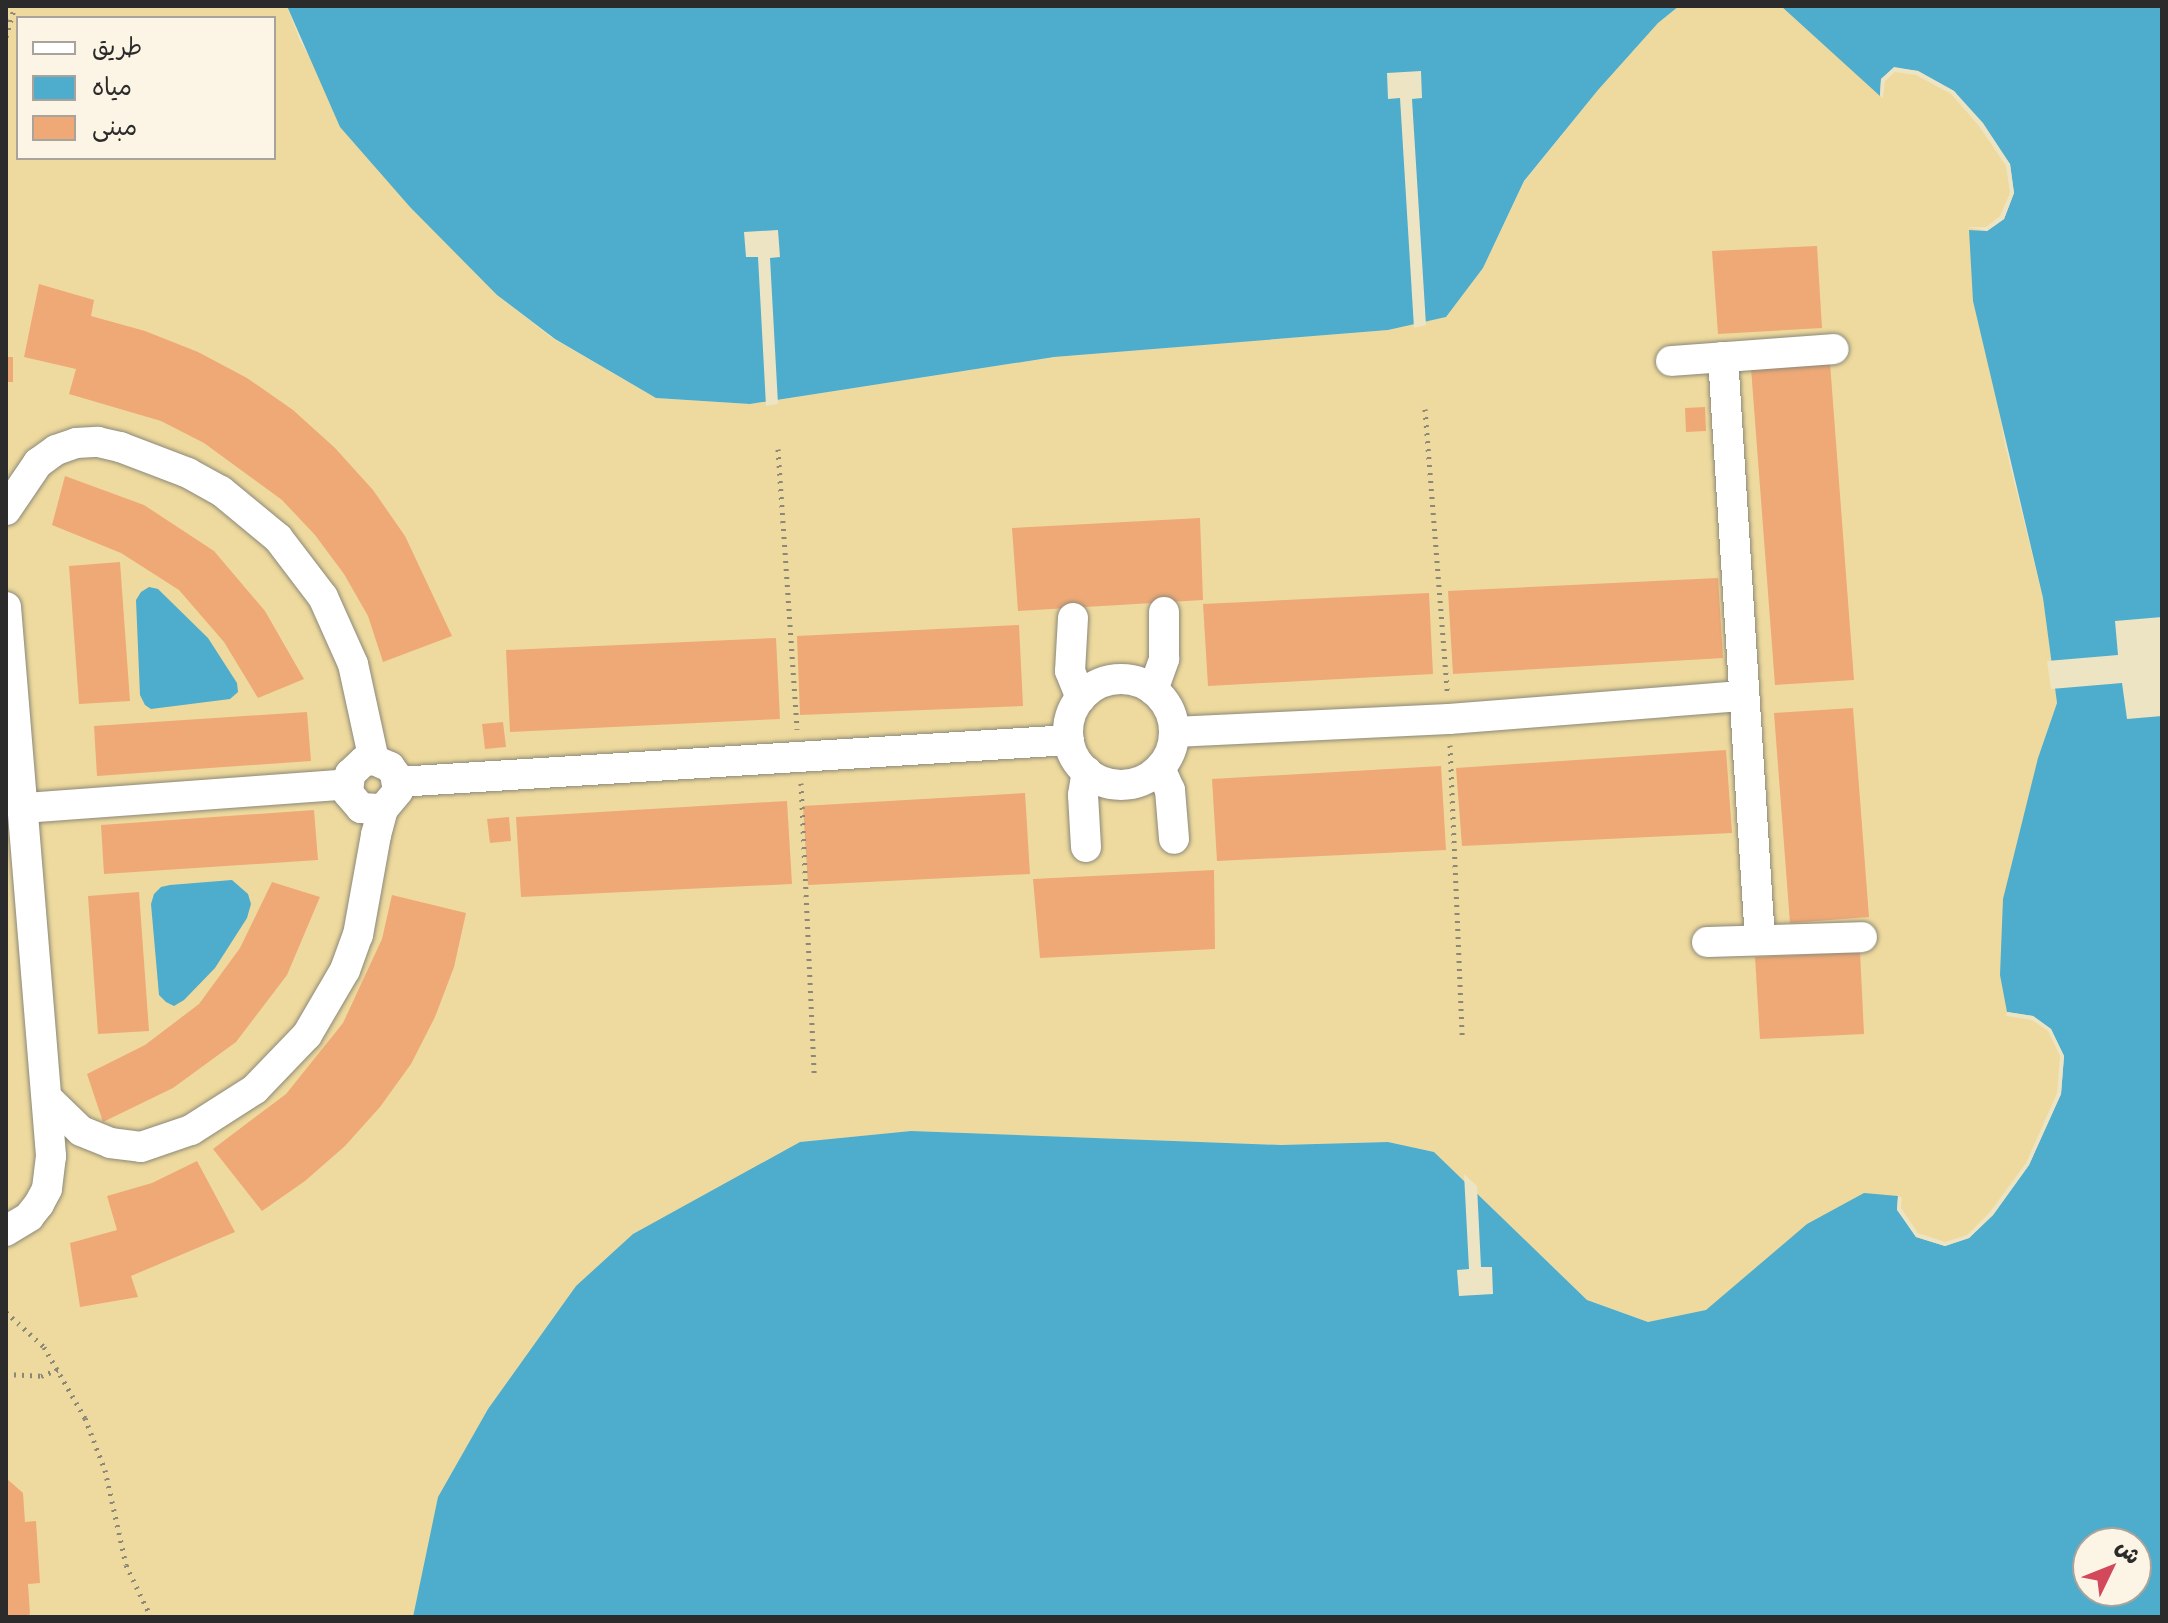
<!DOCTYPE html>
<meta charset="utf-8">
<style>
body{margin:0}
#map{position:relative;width:2168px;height:1623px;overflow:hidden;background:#ede4c4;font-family:Caveat,"Playpen Sans Arabic",sans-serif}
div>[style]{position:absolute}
.sand>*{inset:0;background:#eeda9e}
.water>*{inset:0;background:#4eaccc}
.pier>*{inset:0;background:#ede4c4}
.building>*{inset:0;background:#efa977}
.path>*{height:5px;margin-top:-2.5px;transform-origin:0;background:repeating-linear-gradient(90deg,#8c8878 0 2px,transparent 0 8px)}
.roads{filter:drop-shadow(0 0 2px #8c8878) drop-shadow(0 0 2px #8c8878)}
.street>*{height:30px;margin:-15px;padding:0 15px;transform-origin:15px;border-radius:15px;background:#fff}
.street>.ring{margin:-15px;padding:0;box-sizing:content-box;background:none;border:30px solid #fff;border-radius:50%}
span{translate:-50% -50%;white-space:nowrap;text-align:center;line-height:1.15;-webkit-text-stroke:6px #fcf5e5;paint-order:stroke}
.frame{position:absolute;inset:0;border:8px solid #2b2b2b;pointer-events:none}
.legend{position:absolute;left:16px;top:16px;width:260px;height:144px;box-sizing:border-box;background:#fcf5e5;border:2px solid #a8a49b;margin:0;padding:10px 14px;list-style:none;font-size:24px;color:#2b2b2b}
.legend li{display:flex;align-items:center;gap:16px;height:40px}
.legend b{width:40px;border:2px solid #a8a49b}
.north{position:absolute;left:2072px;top:1527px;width:80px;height:80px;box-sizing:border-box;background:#fcf5e5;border:2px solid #a8a49b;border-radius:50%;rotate:47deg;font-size:22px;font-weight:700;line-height:32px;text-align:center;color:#2b2b2b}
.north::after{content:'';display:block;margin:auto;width:28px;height:36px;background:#d1495b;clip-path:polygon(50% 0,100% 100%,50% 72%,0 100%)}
</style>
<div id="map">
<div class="sand">
<div style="clip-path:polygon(evenodd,6px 6px,287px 6px,300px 41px,378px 171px,497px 295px,552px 338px,656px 398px,750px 404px,1054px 357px,1387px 330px,1446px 317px,1483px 268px,1524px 182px,1598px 90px,1658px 23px,1679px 6px,1781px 6px,1880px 95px,1881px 79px,1894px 67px,1918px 71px,1954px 91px,2010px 164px,2014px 193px,2004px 219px,1987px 231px,1969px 230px,2005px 445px,2043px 598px,2057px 703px,2038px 758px,2033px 1016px,2051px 1029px,2064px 1056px,2061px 1094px,2029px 1165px,1969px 1238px,1945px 1246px,1916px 1237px,1897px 1209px,1751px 1273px,1706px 1311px,1648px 1322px,1587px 1300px,1434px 1152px,1389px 1142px,1281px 1145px,911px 1131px,800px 1142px,720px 1188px,576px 1286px,488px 1409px,438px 1497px,421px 1617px,6px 1617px,6px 6px,18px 18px,274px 18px,274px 158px,18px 158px,18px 18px)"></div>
</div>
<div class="water">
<div style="clip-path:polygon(287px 6px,1679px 6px,1658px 23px,1598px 90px,1524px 181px,1483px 268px,1446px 317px,1388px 330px,1054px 357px,750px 404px,656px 398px,555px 339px,497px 295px,410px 207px,340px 127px)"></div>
<div style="clip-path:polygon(evenodd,1781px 6px,2162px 6px,2162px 1617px,413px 1617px,438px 1497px,488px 1409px,576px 1286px,633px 1234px,800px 1142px,911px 1131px,1281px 1145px,1388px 1142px,1434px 1152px,1587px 1300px,1648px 1322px,1706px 1310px,1807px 1224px,1864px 1193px,1898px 1196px,1897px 1210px,1916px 1237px,1945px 1246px,1969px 1238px,1993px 1215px,2029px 1165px,2061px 1094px,2064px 1056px,2051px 1029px,2033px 1016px,2007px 1012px,2000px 975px,2003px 899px,2038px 758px,2057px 703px,2043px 598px,1973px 301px,1969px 230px,1987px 231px,2004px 219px,2014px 193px,2010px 164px,1954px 91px,1918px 71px,1894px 68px,1881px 79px,1880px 96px,1781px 6px,2088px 1543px,2136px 1543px,2136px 1591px,2088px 1591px,2088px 1543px)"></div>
<div style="clip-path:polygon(149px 587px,158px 589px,208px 638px,237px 683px,238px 692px,230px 699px,151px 709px,145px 705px,140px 695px,136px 600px,141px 592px)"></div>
<div style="clip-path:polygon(232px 880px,248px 894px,251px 904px,247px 918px,215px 968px,184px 1000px,174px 1006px,166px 1002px,159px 995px,151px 904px,154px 894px,161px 887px,170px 885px)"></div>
</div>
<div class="pier">
<div style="clip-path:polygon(1894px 67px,1918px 71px,1954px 91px,1983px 123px,2010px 164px,2014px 193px,2004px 219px,1987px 231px,1967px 227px,1986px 227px,2000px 216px,2010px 193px,2006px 166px,1979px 126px,1951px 94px,1916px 75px,1895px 72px,1885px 81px,1883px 98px,1880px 96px,1881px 79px)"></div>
<div style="clip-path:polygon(1421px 71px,1422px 98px,1412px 99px,1426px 325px,1414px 328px,1400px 98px,1388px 99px,1387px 73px)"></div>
<div style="clip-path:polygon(778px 230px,780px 257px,770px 258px,778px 404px,766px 406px,758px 257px,746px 257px,744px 232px)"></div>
<div style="clip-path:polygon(2162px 617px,2162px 716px,2127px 719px,2122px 683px,2051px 689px,2047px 661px,2118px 655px,2115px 621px)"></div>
<div style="clip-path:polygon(2007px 1012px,2033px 1016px,2051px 1029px,2064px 1056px,2061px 1094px,2029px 1165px,1993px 1215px,1969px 1238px,1945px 1246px,1916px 1237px,1897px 1209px,1898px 1196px,1902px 1198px,1901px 1208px,1918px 1233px,1945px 1242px,1967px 1235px,1990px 1212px,2026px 1163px,2057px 1093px,2060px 1056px,2048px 1031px,2032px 1020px,2006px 1016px)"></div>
<div style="clip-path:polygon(1464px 1174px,1477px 1186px,1481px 1267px,1492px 1267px,1493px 1294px,1459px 1296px,1457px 1270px,1469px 1269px)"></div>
</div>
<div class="building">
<div style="clip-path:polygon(1817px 246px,1822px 328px,1718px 334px,1712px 251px)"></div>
<div style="clip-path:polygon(39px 284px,94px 300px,91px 316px,145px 331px,198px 352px,247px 378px,293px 410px,335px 448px,373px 490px,405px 536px,452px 636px,383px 662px,368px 616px,344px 574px,315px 535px,282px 500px,204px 443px,161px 421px,69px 394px,76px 369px,24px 357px)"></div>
<div style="clip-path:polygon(6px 357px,13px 357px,13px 382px,6px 382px)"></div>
<div style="clip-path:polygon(1830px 363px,1854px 680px,1775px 685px,1751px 368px)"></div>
<div style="clip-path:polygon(1705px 407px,1706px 431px,1686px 432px,1685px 408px)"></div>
<div style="clip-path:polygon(65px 476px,144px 505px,214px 551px,265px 611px,304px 679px,258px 698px,224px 642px,179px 590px,121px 553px,52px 525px)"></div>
<div style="clip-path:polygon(1200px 518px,1203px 600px,1018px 611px,1012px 528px)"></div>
<div style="clip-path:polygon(120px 562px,130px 701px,79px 704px,69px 566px)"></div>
<div style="clip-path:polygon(1718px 578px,1723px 658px,1453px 674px,1448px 591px)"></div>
<div style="clip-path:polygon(1429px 593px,1433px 674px,1208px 686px,1203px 604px)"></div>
<div style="clip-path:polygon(1019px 625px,1023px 706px,800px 715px,797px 636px)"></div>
<div style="clip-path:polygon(776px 638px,780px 719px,510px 732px,506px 650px)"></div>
<div style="clip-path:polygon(1853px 708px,1869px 917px,1790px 923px,1774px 713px)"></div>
<div style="clip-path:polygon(307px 712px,311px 761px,97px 776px,94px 726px)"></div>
<div style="clip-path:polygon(503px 722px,506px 747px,485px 749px,482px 724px)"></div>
<div style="clip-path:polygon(1726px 750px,1732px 833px,1462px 846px,1456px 768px)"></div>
<div style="clip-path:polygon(1441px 766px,1446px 850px,1217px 861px,1212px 779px)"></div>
<div style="clip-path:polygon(1025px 793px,1030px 874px,808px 885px,803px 806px)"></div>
<div style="clip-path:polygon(787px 801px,792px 884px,521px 897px,516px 817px)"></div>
<div style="clip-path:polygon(314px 810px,318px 860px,104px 874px,101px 825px)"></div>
<div style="clip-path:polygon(509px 817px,511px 841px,490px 843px,487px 819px)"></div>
<div style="clip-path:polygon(1214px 870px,1215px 949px,1040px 958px,1033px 879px)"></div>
<div style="clip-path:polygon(272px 882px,320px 897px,287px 975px,236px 1042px,173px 1088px,103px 1122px,87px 1074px,145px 1045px,199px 1004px,240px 948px)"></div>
<div style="clip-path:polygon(139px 892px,149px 1031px,98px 1034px,88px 896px)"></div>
<div style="clip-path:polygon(392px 895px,466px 913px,454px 967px,435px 1017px,411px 1064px,380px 1107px,345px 1146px,305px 1181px,262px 1211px,213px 1149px,286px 1094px,343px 1023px,382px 939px)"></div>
<div style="clip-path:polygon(1860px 952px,1864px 1034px,1760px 1039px,1755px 957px)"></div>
<div style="clip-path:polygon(197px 1161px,235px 1232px,131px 1276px,138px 1297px,80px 1307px,70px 1243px,117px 1230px,107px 1196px,152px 1183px)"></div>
<div style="clip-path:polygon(6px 1478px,23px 1493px,25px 1522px,36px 1521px,40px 1583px,28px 1584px,30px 1614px,26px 1617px,6px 1617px)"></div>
</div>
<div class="path">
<div style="left:6px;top:37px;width:32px;rotate:-74deg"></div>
<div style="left:1425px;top:409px;width:283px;rotate:85.5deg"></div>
<div style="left:778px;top:449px;width:281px;rotate:86.1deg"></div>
<div style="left:1450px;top:745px;width:291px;rotate:87.6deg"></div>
<div style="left:801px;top:783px;width:291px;rotate:87.4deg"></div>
<div style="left:6px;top:1312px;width:52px;rotate:42.6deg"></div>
<div style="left:44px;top:1347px;width:82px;rotate:60deg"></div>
<div style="left:85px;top:1418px;width:56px;rotate:69deg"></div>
<div style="left:105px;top:1470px;width:97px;rotate:77.5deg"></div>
<div style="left:126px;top:1565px;width:58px;rotate:64.3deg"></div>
<div style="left:6px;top:1374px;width:35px;rotate:3deg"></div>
<div style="left:41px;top:1376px;width:19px;rotate:-21deg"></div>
</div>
<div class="roads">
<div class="street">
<div style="left:1723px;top:357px;width:584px;rotate:86.37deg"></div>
<div style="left:1671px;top:361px;width:163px;rotate:-4.2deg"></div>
<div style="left:6px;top:510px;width:57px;rotate:-55.8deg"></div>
<div style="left:38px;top:463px;width:22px;rotate:-36deg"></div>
<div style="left:56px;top:450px;width:21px;rotate:-19deg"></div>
<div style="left:76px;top:443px;width:22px;rotate:-3deg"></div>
<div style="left:98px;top:442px;width:23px;rotate:13deg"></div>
<div style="left:120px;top:447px;width:73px;rotate:20.9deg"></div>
<div style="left:188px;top:473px;width:38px;rotate:29deg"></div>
<div style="left:221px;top:491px;width:74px;rotate:39.5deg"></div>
<div style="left:278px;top:538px;width:74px;rotate:52.7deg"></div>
<div style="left:323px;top:597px;width:73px;rotate:65.9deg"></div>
<div style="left:353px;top:664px;width:98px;rotate:77.7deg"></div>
<div style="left:6px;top:607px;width:551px;rotate:85.31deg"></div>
<div style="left:51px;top:1156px;width:33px;rotate:97deg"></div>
<div style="left:47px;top:1189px;width:17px;rotate:118deg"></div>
<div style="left:39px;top:1204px;width:16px;rotate:128deg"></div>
<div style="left:29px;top:1217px;width:27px;rotate:149deg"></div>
<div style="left:1073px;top:618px;width:53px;rotate:93.2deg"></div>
<div style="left:1070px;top:671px;width:29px;rotate:68deg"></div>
<div class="ring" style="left:1068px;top:679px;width:76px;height:76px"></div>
<div style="left:1153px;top:690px;width:33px;rotate:-70deg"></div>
<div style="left:1164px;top:659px;width:47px;rotate:-90deg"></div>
<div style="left:1174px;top:732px;width:275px;rotate:-2.7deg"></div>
<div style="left:1449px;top:719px;width:296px;rotate:-4.5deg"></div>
<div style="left:1160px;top:768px;width:24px;rotate:66deg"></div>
<div style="left:1170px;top:790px;width:49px;rotate:85.3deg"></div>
<div style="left:398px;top:782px;width:672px;rotate:-3.58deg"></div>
<div style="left:24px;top:808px;width:324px;rotate:-4.2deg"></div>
<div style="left:1086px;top:847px;width:52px;rotate:-93.3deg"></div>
<div style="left:1083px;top:795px;width:24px;rotate:-81deg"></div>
<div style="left:1707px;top:942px;width:155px;rotate:-1.8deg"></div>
<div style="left:47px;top:1098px;width:47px;rotate:44.1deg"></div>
<div style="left:81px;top:1131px;width:31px;rotate:22deg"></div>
<div style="left:110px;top:1143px;width:31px;rotate:7deg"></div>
<div style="left:141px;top:1147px;width:53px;rotate:-18.8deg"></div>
<div style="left:191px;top:1130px;width:76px;rotate:-32.6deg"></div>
<div style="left:255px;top:1089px;width:75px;rotate:-46.1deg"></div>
<div style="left:307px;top:1035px;width:75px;rotate:-59.7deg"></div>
<div style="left:345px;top:970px;width:37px;rotate:-70deg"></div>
<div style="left:358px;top:935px;width:102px;rotate:-79.8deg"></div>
<div style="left:376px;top:835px;width:27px;rotate:-75deg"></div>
<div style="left:383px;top:809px;width:23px;rotate:-50deg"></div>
<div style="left:398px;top:791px;width:17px;rotate:-100deg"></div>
<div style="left:395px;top:774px;width:9px;rotate:-126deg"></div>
<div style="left:390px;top:767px;width:17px;rotate:-156deg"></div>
<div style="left:374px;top:760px;width:10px;rotate:174deg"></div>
<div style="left:364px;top:761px;width:19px;rotate:137deg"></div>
<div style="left:350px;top:774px;width:19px;rotate:96deg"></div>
<div style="left:348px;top:793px;width:20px;rotate:49deg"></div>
<div style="left:361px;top:808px;width:22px;rotate:3deg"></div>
</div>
</div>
<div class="frame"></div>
<ul class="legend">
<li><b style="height:10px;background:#fff"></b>طريق</li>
<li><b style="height:22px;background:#4eaccc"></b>مياه</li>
<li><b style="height:22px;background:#efa977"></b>مبنى</li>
</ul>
<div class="north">ش</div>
</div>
